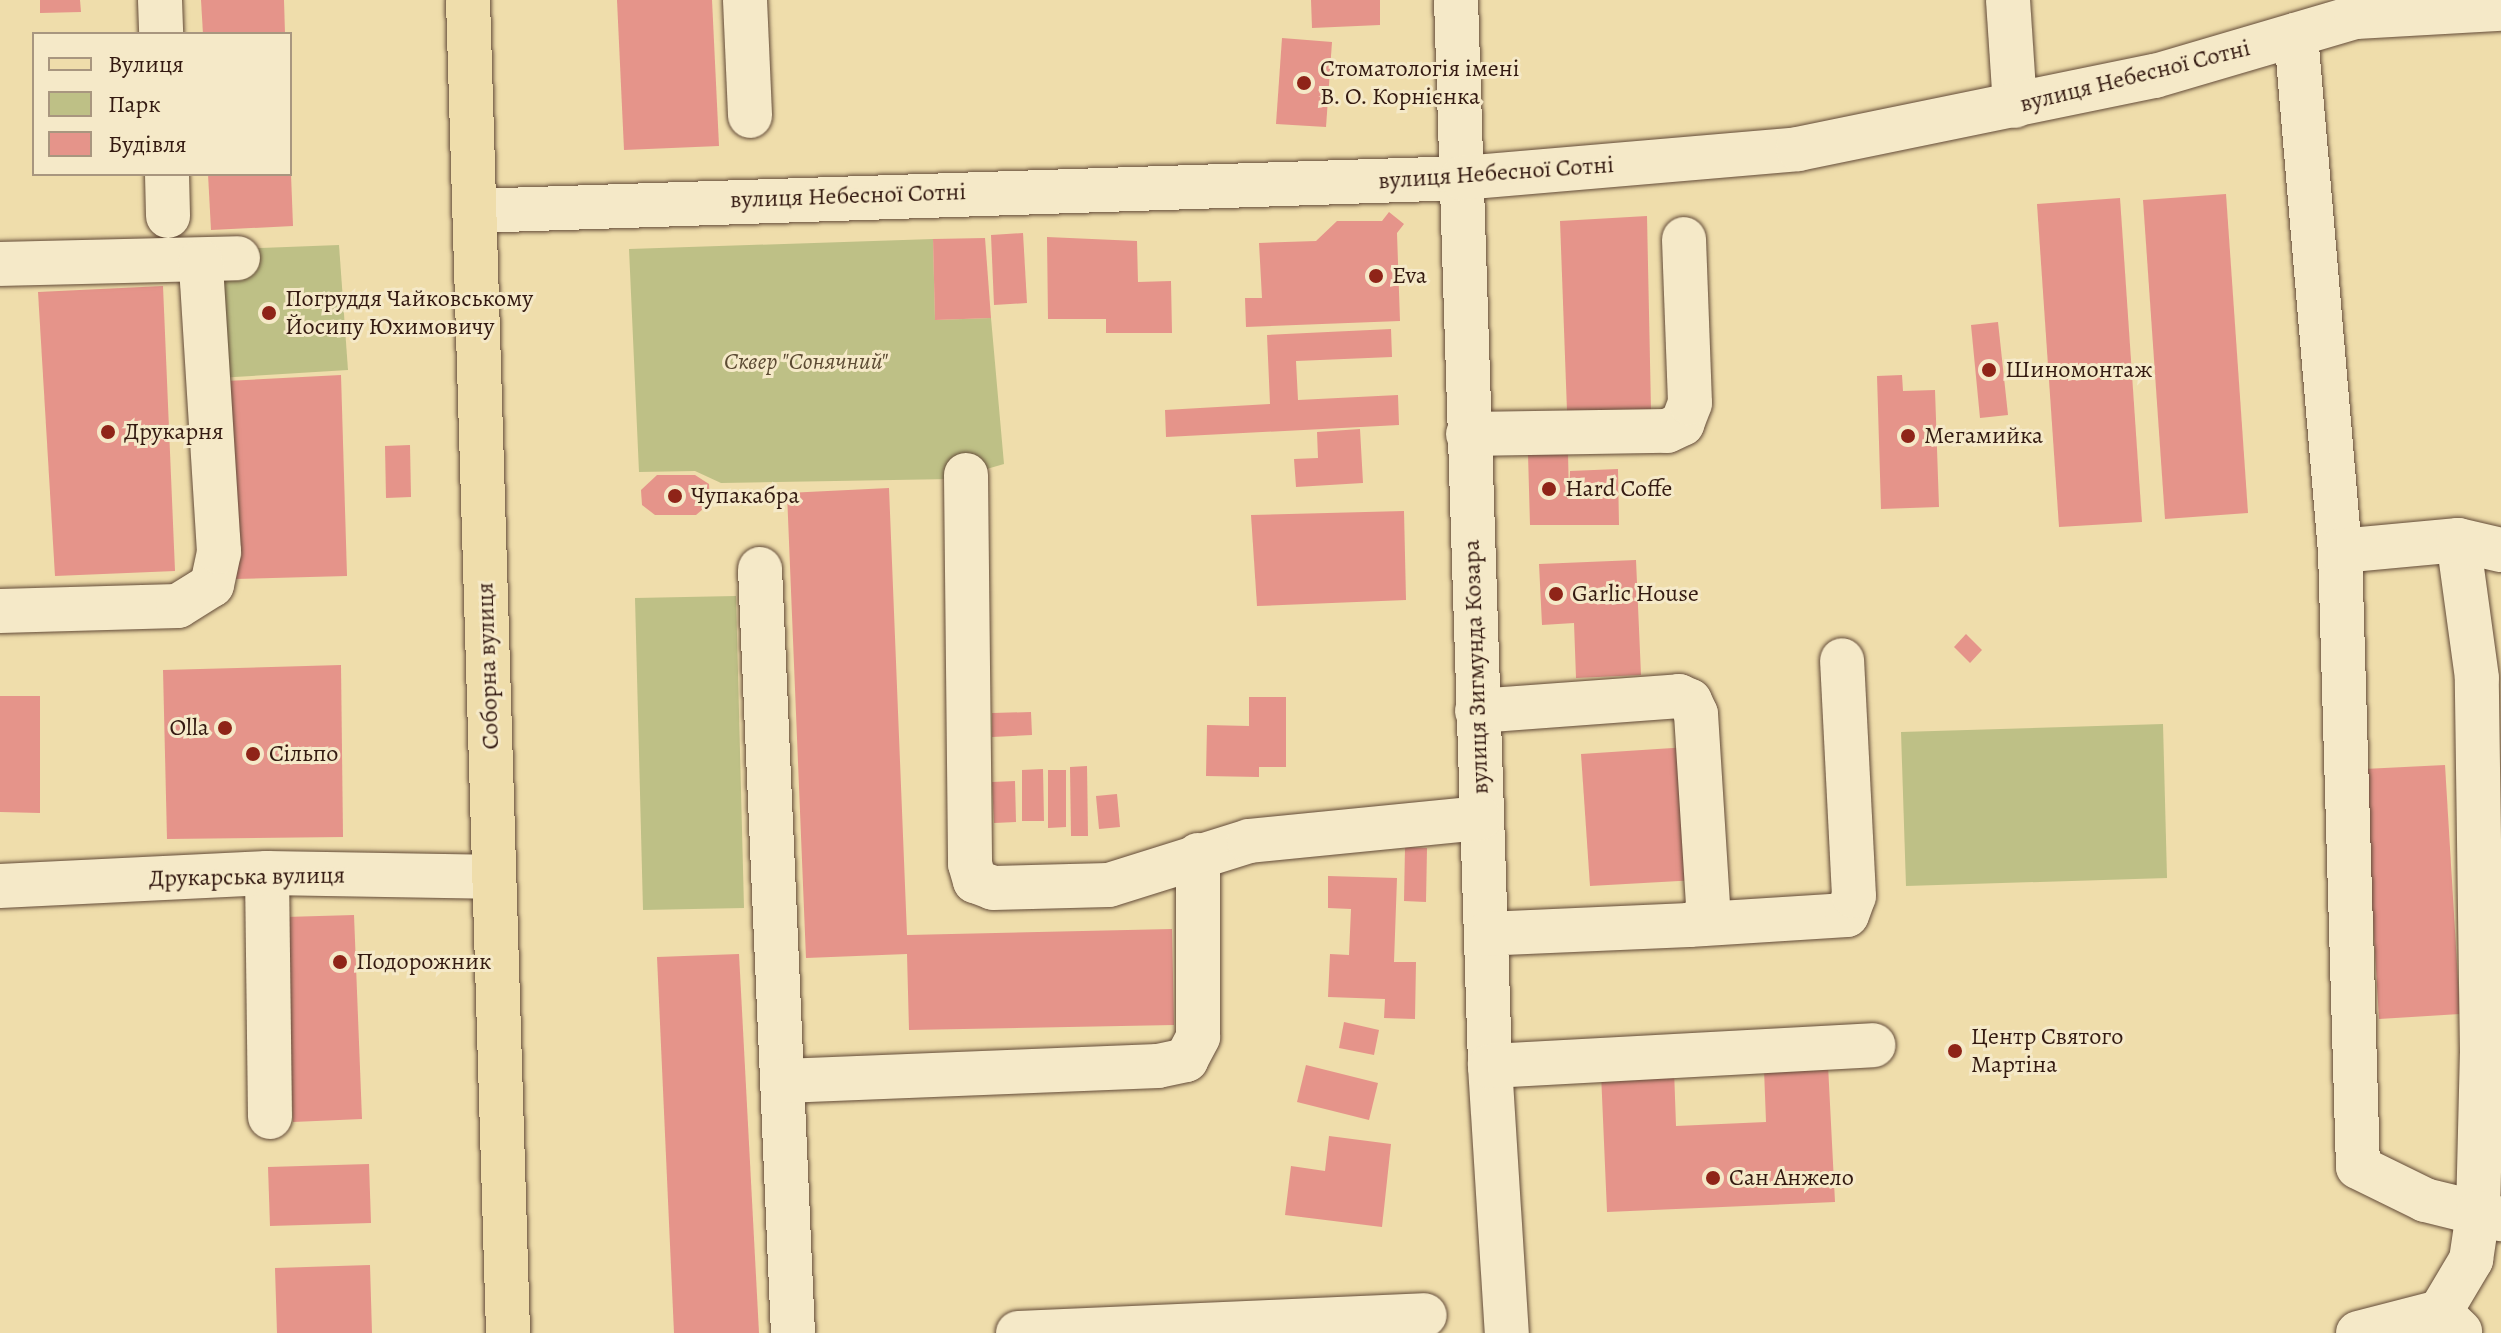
<!DOCTYPE html>
<meta charset="utf-8">
<style>
body{margin:0}
#map{position:relative;width:2501px;height:1333px;overflow:hidden;background:#efddab;font-family:Alegreya,serif}
div>[style]{position:absolute}
.green>*{inset:0;background:#bec086}
.building>*{inset:0;background:#e5948a}
.roads{filter:drop-shadow(0 0 2px #634b38) drop-shadow(0 0 2px #634b38)}
.minor>*{height:44px;margin:-22px;padding:0 22px;transform-origin:22px;border-radius:22px;background:#f5e9c8}
.major>*{height:44px;margin:-22px;padding:0 22px;transform-origin:22px;border-radius:22px;background:#efddab}
.dots>*{width:22px;height:22px;translate:-50% -50%;box-sizing:border-box;border:4px solid #f5e9c8;border-radius:50%}
span{translate:-50% -50%;white-space:nowrap;text-align:center;line-height:1.15;-webkit-text-stroke:6px #f5e9c8;paint-order:stroke}
.poi-label{font-size:24px;color:#341a11}
.left{translate:0 -50%;text-align:left}
.right{translate:-100% -50%;text-align:right}
.street-label{font-size:24px;color:#341a11}
.park-label{font-size:24px;color:#5d4c34;font-style:italic}
.legend{position:absolute;left:32px;top:32px;width:260px;height:144px;box-sizing:border-box;background:#f5e9c8;border:2px solid #a8967f;margin:0;padding:10px 14px;list-style:none;font-size:24px;color:#341a11}
.legend li{display:flex;align-items:center;gap:16px;height:40px}
.legend b{width:40px;border:2px solid #a8967f}
</style>
<div id="map">
<div class="green">
<div style="clip-path:polygon(933px 239px,935px 320px,991px 318px,1004px 464px,952px 479px,721px 483px,695px 471px,639px 472px,629px 249px)"></div>
<div style="clip-path:polygon(339px 245px,348px 370px,218px 378px,209px 250px)"></div>
<div style="clip-path:polygon(736px 596px,744px 908px,643px 910px,635px 598px)"></div>
<div style="clip-path:polygon(2163px 724px,2167px 878px,1906px 886px,1901px 732px)"></div>
</div>
<div class="building">
<div style="clip-path:polygon(40px 0,80px 0,81px 12px,40px 13px)"></div>
<div style="clip-path:polygon(201px 0,284px 0,285px 34px,203px 34px)"></div>
<div style="clip-path:polygon(617px 0,712px 0,719px 146px,624px 150px)"></div>
<div style="clip-path:polygon(1311px 0,1380px 0,1380px 25px,1312px 28px)"></div>
<div style="clip-path:polygon(1282px 38px,1332px 42px,1326px 127px,1276px 124px)"></div>
<div style="clip-path:polygon(208px 174px,291px 174px,293px 226px,211px 230px)"></div>
<div style="clip-path:polygon(2226px 194px,2248px 513px,2165px 519px,2143px 200px)"></div>
<div style="clip-path:polygon(2120px 198px,2142px 522px,2059px 527px,2037px 204px)"></div>
<div style="clip-path:polygon(1389px 212px,1404px 224px,1397px 233px,1400px 321px,1246px 327px,1245px 298px,1262px 298px,1259px 243px,1316px 241px,1337px 221px,1382px 221px)"></div>
<div style="clip-path:polygon(1647px 216px,1651px 410px,1567px 411px,1560px 221px)"></div>
<div style="clip-path:polygon(1023px 233px,1027px 303px,994px 305px,991px 235px)"></div>
<div style="clip-path:polygon(1047px 237px,1137px 241px,1138px 282px,1171px 281px,1172px 333px,1106px 333px,1106px 319px,1048px 319px)"></div>
<div style="clip-path:polygon(985px 238px,991px 318px,935px 320px,933px 239px)"></div>
<div style="clip-path:polygon(163px 286px,175px 571px,55px 576px,38px 292px)"></div>
<div style="clip-path:polygon(1998px 322px,2008px 415px,1980px 418px,1971px 325px)"></div>
<div style="clip-path:polygon(1391px 329px,1392px 357px,1296px 361px,1298px 400px,1398px 395px,1399px 425px,1166px 437px,1165px 410px,1270px 404px,1267px 335px)"></div>
<div style="clip-path:polygon(341px 375px,347px 576px,234px 579px,226px 381px)"></div>
<div style="clip-path:polygon(1902px 375px,1903px 391px,1935px 390px,1939px 507px,1881px 509px,1877px 376px)"></div>
<div style="clip-path:polygon(1360px 429px,1363px 483px,1296px 487px,1294px 459px,1318px 458px,1317px 432px)"></div>
<div style="clip-path:polygon(410px 445px,411px 497px,386px 498px,385px 446px)"></div>
<div style="clip-path:polygon(1568px 453px,1569px 497px,1570px 471px,1618px 469px,1619px 525px,1530px 525px,1528px 454px)"></div>
<div style="clip-path:polygon(657px 475px,695px 475px,709px 484px,710px 503px,696px 515px,655px 515px,642px 505px,641px 490px)"></div>
<div style="clip-path:polygon(889px 488px,907px 935px,1172px 929px,1174px 1025px,909px 1030px,907px 954px,806px 958px,787px 493px)"></div>
<div style="clip-path:polygon(1404px 511px,1406px 600px,1257px 606px,1251px 515px)"></div>
<div style="clip-path:polygon(1636px 560px,1641px 675px,1576px 678px,1574px 623px,1542px 625px,1539px 564px)"></div>
<div style="clip-path:polygon(1966px 634px,1982px 650px,1970px 663px,1954px 647px)"></div>
<div style="clip-path:polygon(341px 665px,343px 837px,167px 839px,163px 670px)"></div>
<div style="clip-path:polygon(0 696px,40px 696px,40px 813px,0 812px)"></div>
<div style="clip-path:polygon(1249px 697px,1286px 697px,1286px 767px,1259px 767px,1259px 777px,1206px 776px,1207px 725px,1249px 726px)"></div>
<div style="clip-path:polygon(1031px 712px,1032px 735px,992px 737px,992px 713px)"></div>
<div style="clip-path:polygon(1688px 747px,1697px 880px,1590px 886px,1581px 754px)"></div>
<div style="clip-path:polygon(2445px 765px,2460px 1014px,2379px 1019px,2364px 769px)"></div>
<div style="clip-path:polygon(1087px 766px,1088px 836px,1071px 836px,1070px 767px)"></div>
<div style="clip-path:polygon(1043px 769px,1044px 821px,1022px 821px,1022px 770px)"></div>
<div style="clip-path:polygon(1048px 770px,1066px 770px,1066px 827px,1048px 828px)"></div>
<div style="clip-path:polygon(1015px 781px,1016px 822px,994px 823px,992px 782px)"></div>
<div style="clip-path:polygon(1117px 794px,1120px 827px,1099px 829px,1096px 796px)"></div>
<div style="clip-path:polygon(1405px 847px,1427px 848px,1426px 902px,1404px 901px)"></div>
<div style="clip-path:polygon(1328px 876px,1397px 878px,1394px 962px,1416px 962px,1415px 1019px,1384px 1018px,1385px 999px,1328px 997px,1330px 954px,1349px 955px,1351px 909px,1328px 908px)"></div>
<div style="clip-path:polygon(354px 915px,362px 1119px,293px 1122px,285px 917px)"></div>
<div style="clip-path:polygon(739px 954px,759px 1333px,674px 1333px,657px 957px)"></div>
<div style="clip-path:polygon(1344px 1022px,1379px 1030px,1374px 1055px,1339px 1048px)"></div>
<div style="clip-path:polygon(1306px 1065px,1378px 1083px,1369px 1120px,1297px 1102px)"></div>
<div style="clip-path:polygon(1828px 1065px,1835px 1202px,1607px 1212px,1601px 1073px,1674px 1069px,1676px 1126px,1766px 1122px,1764px 1069px)"></div>
<div style="clip-path:polygon(1329px 1136px,1391px 1144px,1382px 1227px,1285px 1215px,1291px 1166px,1325px 1171px)"></div>
<div style="clip-path:polygon(369px 1164px,371px 1223px,270px 1226px,268px 1167px)"></div>
<div style="clip-path:polygon(370px 1265px,372px 1333px,277px 1333px,275px 1268px)"></div>
</div>
<div class="roads">
<div class="minor">
<div style="left:160px;top:0;width:34px;rotate:88deg"></div>
<div style="left:745px;top:0;width:116px;rotate:87.5deg"></div>
<div style="left:1456px;top:0;width:1067px;rotate:88.17deg"></div>
<div style="left:1490px;top:1066px;width:268px;rotate:86.4deg"></div>
<div style="left:2008px;top:0;width:106px;rotate:86.2deg"></div>
<div style="left:2296px;top:35px;width:518px;rotate:85.13deg"></div>
<div style="left:2340px;top:551px;width:616px;rotate:88.33deg"></div>
<div style="left:2358px;top:1167px;width:75px;rotate:26.2deg"></div>
<div style="left:2425px;top:1200px;width:55px;rotate:13.8deg"></div>
<div style="left:2478px;top:1213px;width:159px;rotate:-88.6deg"></div>
<div style="left:2482px;top:1054px;width:376px;rotate:-90.8deg"></div>
<div style="left:2477px;top:678px;width:139px;rotate:-97.8deg"></div>
<div style="left:167px;top:174px;width:42px;rotate:88.6deg"></div>
<div style="left:474px;top:211px;width:989px;rotate:-1.91deg"></div>
<div style="left:1462px;top:178px;width:337px;rotate:-4.9deg"></div>
<div style="left:1798px;top:149px;width:364px;rotate:-11.6deg"></div>
<div style="left:2155px;top:76px;width:209px;rotate:-16.4deg"></div>
<div style="left:2356px;top:17px;width:145px;rotate:-3.2deg"></div>
<div style="left:0;top:264px;width:238px;rotate:-1.4deg"></div>
<div style="left:1468px;top:434px;width:199px;rotate:-0.9deg"></div>
<div style="left:1667px;top:431px;width:17px;rotate:-25deg"></div>
<div style="left:1682px;top:424px;width:22px;rotate:-69deg"></div>
<div style="left:1690px;top:403px;width:164px;rotate:-92.1deg"></div>
<div style="left:966px;top:475px;width:389px;rotate:89.4deg"></div>
<div style="left:970px;top:864px;width:18px;rotate:74deg"></div>
<div style="left:975px;top:881px;width:19px;rotate:21deg"></div>
<div style="left:993px;top:888px;width:116px;rotate:-1.5deg"></div>
<div style="left:1109px;top:885px;width:147px;rotate:-17.4deg"></div>
<div style="left:1249px;top:841px;width:232px;rotate:-5.7deg"></div>
<div style="left:2340px;top:551px;width:119px;rotate:-5.3deg"></div>
<div style="left:2458px;top:540px;width:44px;rotate:13.1deg"></div>
<div style="left:760px;top:569px;width:765px;rotate:87.53deg"></div>
<div style="left:0;top:611px;width:178px;rotate:-1.6deg"></div>
<div style="left:178px;top:606px;width:40px;rotate:-32deg"></div>
<div style="left:212px;top:585px;width:34px;rotate:-78deg"></div>
<div style="left:219px;top:552px;width:291px;rotate:-93.6deg"></div>
<div style="left:1477px;top:711px;width:203px;rotate:-4.2deg"></div>
<div style="left:1679px;top:696px;width:12px;rotate:24deg"></div>
<div style="left:1690px;top:701px;width:14px;rotate:65deg"></div>
<div style="left:1696px;top:714px;width:193px;rotate:86.4deg"></div>
<div style="left:1708px;top:907px;width:14px;rotate:115deg"></div>
<div style="left:1702px;top:920px;width:14px;rotate:159deg"></div>
<div style="left:1689px;top:925px;width:203px;rotate:177.5deg"></div>
<div style="left:267px;top:873px;width:244px;rotate:89.3deg"></div>
<div style="left:0;top:886px;width:267px;rotate:-2.8deg"></div>
<div style="left:267px;top:873px;width:227px;rotate:1deg"></div>
<div style="left:1689px;top:925px;width:158px;rotate:-3.6deg"></div>
<div style="left:1847px;top:915px;width:20px;rotate:-70deg"></div>
<div style="left:1854px;top:896px;width:236px;rotate:-92.9deg"></div>
<div style="left:1490px;top:1066px;width:384px;rotate:-3.1deg"></div>
<div style="left:783px;top:1081px;width:375px;rotate:-2.3deg"></div>
<div style="left:1158px;top:1066px;width:29px;rotate:-12deg"></div>
<div style="left:1186px;top:1060px;width:26px;rotate:-62deg"></div>
<div style="left:1198px;top:1037px;width:182px;rotate:-90deg"></div>
<div style="left:2440px;top:1312px;width:61px;rotate:-59.2deg"></div>
<div style="left:2471px;top:1260px;width:48px;rotate:-81.5deg"></div>
<div style="left:2478px;top:1213px;width:24px;rotate:15deg"></div>
<div style="left:1018px;top:1333px;width:407px;rotate:-2.5deg"></div>
<div style="left:2358px;top:1333px;width:85px;rotate:-14.4deg"></div>
<div style="left:2440px;top:1312px;width:28px;rotate:44deg"></div>
</div>
<div class="major">
<div style="left:468px;top:0;width:1334px;rotate:88.28deg"></div>
</div>
</div>
<div class="dots">
<div style="left:1304px;top:83px;background:#8f2418"></div>
<div style="left:1376px;top:276px;background:#8f2418"></div>
<div style="left:269px;top:313px;background:#8f2418"></div>
<div style="left:1989px;top:370px;background:#8f2418"></div>
<div style="left:108px;top:432px;background:#8f2418"></div>
<div style="left:1908px;top:436px;background:#8f2418"></div>
<div style="left:1549px;top:489px;background:#8f2418"></div>
<div style="left:675px;top:496px;background:#8f2418"></div>
<div style="left:1556px;top:594px;background:#8f2418"></div>
<div style="left:225px;top:728px;background:#8f2418"></div>
<div style="left:253px;top:754px;background:#8f2418"></div>
<div style="left:340px;top:962px;background:#8f2418"></div>
<div style="left:1955px;top:1051px;background:#8f2418"></div>
<div style="left:1713px;top:1178px;background:#8f2418"></div>
</div>
<div class="poi-label">
<span class="left" style="left:1320px;top:83px">Стоматологія імені<br>В. О. Корнієнка</span>
<span class="left" style="left:1392px;top:276px">Eva</span>
<span class="left" style="left:285px;top:313px">Погруддя Чайковському<br>Йосипу Юхимовичу</span>
<span class="left" style="left:2005px;top:370px">Шиномонтаж</span>
<span class="left" style="left:124px;top:432px">Друкарня</span>
<span class="left" style="left:1924px;top:436px">Мегамийка</span>
<span class="left" style="left:1565px;top:489px">Hard Coffe</span>
<span class="left" style="left:691px;top:496px">Чупакабра</span>
<span class="left" style="left:1572px;top:594px">Garlic House</span>
<span class="right" style="left:209px;top:728px">Olla</span>
<span class="left" style="left:269px;top:754px">Сільпо</span>
<span class="left" style="left:356px;top:962px">Подорожник</span>
<span class="left" style="left:1971px;top:1051px">Центр Святого<br>Мартіна</span>
<span class="left" style="left:1729px;top:1178px">Сан Анжело</span>
</div>
<div class="street-label">
<span style="left:2135px;top:76px;rotate:-14deg">вулиця Небесної Сотні</span>
<span style="left:1496px;top:173px;rotate:-4deg">вулиця Небесної Сотні</span>
<span style="left:848px;top:196px;rotate:-2deg">вулиця Небесної Сотні</span>
<span style="left:488px;top:666px;rotate:-92deg">Соборна вулиця</span>
<span style="left:1476px;top:667px;rotate:-92deg">вулиця Зигмунда Козара</span>
<span style="left:247px;top:877px;rotate:-1deg">Друкарська вулиця</span>
</div>
<div class="park-label">
<span style="left:806px;top:362px">Сквер "Сонячний"</span>
</div>
<ul class="legend">
<li><b style="height:10px;background:#efddab"></b>Вулиця</li>
<li><b style="height:22px;background:#bec086"></b>Парк</li>
<li><b style="height:22px;background:#e5948a"></b>Будівля</li>
</ul>
</div>
